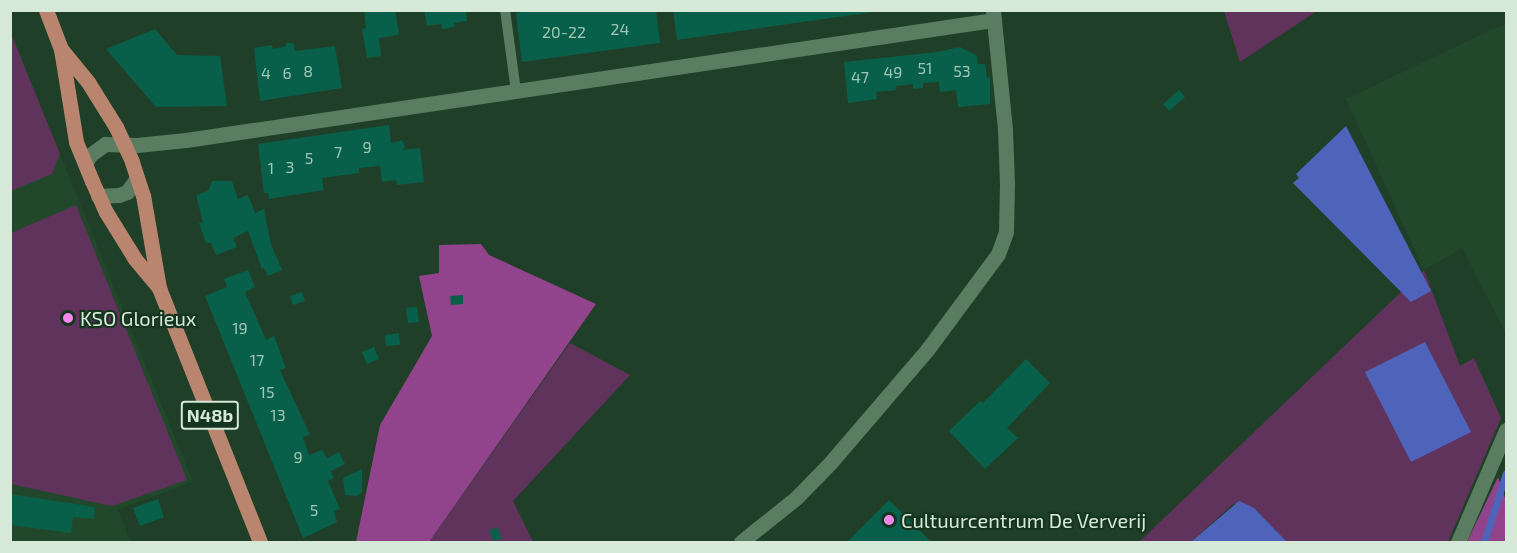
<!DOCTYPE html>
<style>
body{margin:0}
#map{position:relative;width:1517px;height:553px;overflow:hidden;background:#203f28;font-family:"Exo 2",sans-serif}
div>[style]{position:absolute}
.built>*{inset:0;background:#21482b}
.green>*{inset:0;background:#60335c}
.forest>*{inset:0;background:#91448b}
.water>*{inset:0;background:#4e64bb}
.stream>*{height:7px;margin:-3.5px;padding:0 3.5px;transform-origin:3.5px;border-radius:3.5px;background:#4e64bb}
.building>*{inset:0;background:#08604a}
.lane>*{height:10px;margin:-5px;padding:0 5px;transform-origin:5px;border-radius:5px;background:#5a7c61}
.street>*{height:15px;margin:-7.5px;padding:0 7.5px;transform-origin:7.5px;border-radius:7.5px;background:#5a7c61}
.secondary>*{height:15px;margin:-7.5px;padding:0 7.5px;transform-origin:7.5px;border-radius:7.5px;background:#5a7c61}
.primary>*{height:15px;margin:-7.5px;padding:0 7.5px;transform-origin:7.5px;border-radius:7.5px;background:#ba856f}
.dots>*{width:16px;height:16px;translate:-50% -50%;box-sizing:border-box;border:3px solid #16351e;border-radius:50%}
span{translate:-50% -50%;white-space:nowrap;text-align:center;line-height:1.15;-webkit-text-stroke:4.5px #16351e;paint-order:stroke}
.number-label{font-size:16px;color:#a2c7b5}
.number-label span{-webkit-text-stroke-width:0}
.shield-label span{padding:2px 4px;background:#16351e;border:2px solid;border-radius:4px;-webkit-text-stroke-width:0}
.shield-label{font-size:18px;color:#d6e9d9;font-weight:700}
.poi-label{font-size:20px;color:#d6e9d9}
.left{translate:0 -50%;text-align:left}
.frame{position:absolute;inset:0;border:12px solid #d6e9d9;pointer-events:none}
</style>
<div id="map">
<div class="built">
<div style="clip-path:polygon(1506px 23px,1506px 334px,1462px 248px,1424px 270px,1346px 99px)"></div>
<div style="clip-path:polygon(10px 31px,193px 482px,118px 509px,130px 542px,11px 542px)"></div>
</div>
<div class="green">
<div style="clip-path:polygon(1224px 11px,1224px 10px,1317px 11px,1240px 62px)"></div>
<div style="clip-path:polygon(10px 31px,60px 154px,52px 174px,11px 191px)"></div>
<div style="clip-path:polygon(76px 205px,187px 480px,112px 506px,11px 484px,11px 233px)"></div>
<div style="clip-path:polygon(1424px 270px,1460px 366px,1474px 358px,1501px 418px,1448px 542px,1287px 542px,1254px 508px,1233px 504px,1191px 542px,1139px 542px)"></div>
<div style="clip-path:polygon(570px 343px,630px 375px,513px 501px,533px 542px,429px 542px)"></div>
</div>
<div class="forest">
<div style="clip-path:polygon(481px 244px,489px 255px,596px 304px,429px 542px,356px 542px,380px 425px,432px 336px,419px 276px,439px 273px,439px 245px)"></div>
<div style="clip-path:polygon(1498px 477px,1506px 501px,1506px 542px,1467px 542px)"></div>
</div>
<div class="water">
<div style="clip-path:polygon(1346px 126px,1431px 291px,1411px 302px,1293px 183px,1299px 178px,1296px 174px)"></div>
<div style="clip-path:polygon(1425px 342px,1471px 432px,1411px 462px,1365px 372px)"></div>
<div style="clip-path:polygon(1239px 501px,1254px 508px,1287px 542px,1191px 542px)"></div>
</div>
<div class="stream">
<div style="left:1484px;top:542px;width:72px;rotate:-72.3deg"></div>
</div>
<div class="building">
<div style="clip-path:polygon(364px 10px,395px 10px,399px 35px,379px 38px,381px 56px,367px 58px,362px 29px,366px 28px)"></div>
<div style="clip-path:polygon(424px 10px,466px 10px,467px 21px,454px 23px,455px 27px,442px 29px,441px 24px,427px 26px)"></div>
<div style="clip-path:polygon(537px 10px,656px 11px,660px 43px,522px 62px,516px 13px)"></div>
<div style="clip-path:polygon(673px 10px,873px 10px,873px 12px,677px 40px)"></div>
<div style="clip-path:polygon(155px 29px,177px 55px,220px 56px,227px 106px,156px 107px,106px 49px)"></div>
<div style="clip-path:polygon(286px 43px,293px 43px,295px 51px,335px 46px,342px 88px,260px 101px,254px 48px,272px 45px,273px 49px,286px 46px)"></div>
<div style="clip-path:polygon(960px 47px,977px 56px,978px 64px,985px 64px,987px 78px,990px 77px,990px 104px,958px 107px,956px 90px,940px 92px,939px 82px,923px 83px,923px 88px,913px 89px,913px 84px,896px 86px,896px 90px,876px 92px,877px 99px,848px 103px,844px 62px,937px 52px)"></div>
<div style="clip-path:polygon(1179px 90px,1185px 97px,1169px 111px,1163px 104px)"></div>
<div style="clip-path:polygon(389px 125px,391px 143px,402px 140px,405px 146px,403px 150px,420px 148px,424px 182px,397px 185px,396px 180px,382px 182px,380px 166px,359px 168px,359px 173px,322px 178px,324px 190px,269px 199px,268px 193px,264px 193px,258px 144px)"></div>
<div style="clip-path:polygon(212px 181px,232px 181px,238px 199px,248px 195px,255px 213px,264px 209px,271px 244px,282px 270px,268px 276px,264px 268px,262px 269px,248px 231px,233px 238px,237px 247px,216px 255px,211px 243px,206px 243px,199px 223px,203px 222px,196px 195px,208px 191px)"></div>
<div style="clip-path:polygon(248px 270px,255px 287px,245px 292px,266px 340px,274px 336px,286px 368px,280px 370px,310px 435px,303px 437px,309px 455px,322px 450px,327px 458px,339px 452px,345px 464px,331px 471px,334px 478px,328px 481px,340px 509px,334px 511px,337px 522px,303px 538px,205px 296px,227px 287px,224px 279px)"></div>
<div style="clip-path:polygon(302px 292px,305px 301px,293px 305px,290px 296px)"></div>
<div style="clip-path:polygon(463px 295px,463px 304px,451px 305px,450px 296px)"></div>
<div style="clip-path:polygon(417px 307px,419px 322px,408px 323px,406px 308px)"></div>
<div style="clip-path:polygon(399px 333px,400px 345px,386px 346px,385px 335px)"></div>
<div style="clip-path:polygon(374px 347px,379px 359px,367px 364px,362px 352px)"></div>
<div style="clip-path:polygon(1026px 359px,1050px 383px,1007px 428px,1018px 438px,985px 469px,949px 431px,980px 401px,983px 403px)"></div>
<div style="clip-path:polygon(362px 469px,362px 492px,357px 496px,345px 495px,343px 478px)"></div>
<div style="clip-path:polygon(10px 494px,95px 507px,94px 519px,73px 517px,71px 533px,10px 525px)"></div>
<div style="clip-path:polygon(158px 499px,164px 517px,140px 526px,133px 508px)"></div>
<div style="clip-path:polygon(889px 500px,931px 542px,850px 542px,848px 541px)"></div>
<div style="clip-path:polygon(497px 527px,502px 538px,494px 542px,489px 531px)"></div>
</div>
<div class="lane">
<div style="left:505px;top:10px;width:82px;rotate:82.3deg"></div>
</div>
<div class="street">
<div style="left:1458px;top:542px;width:122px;rotate:-66.8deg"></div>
</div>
<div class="secondary">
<div style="left:85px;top:164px;width:10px;rotate:-61deg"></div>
<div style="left:90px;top:155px;width:19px;rotate:-36deg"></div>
<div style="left:105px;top:144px;width:32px;rotate:2deg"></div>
<div style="left:137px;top:145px;width:49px;rotate:-5.8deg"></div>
<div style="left:186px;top:140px;width:817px;rotate:-8.45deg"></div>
<div style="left:98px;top:196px;width:21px;rotate:-3deg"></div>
<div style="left:119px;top:195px;width:9px;rotate:-21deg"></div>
<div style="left:127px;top:192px;width:17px;rotate:-54deg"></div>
<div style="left:741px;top:542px;width:70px;rotate:-38.7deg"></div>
<div style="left:796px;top:498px;width:50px;rotate:-45.8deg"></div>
<div style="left:831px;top:462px;width:148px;rotate:-49.4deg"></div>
<div style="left:927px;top:350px;width:119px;rotate:-53.5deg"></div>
<div style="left:998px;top:254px;width:23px;rotate:-70deg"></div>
<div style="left:1006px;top:232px;width:48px;rotate:-88.8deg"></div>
<div style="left:1007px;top:184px;width:55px;rotate:-92.1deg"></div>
<div style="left:1005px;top:129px;width:119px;rotate:-95.8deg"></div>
</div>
<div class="primary">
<div style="left:46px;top:10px;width:42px;rotate:69deg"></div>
<div style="left:61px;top:49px;width:94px;rotate:80.8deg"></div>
<div style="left:76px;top:142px;width:42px;rotate:67.7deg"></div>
<div style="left:92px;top:181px;width:34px;rotate:66deg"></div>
<div style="left:106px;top:212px;width:55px;rotate:58.3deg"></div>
<div style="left:135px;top:259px;width:38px;rotate:50deg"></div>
<div style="left:61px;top:49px;width:43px;rotate:50.7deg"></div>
<div style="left:88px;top:82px;width:53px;rotate:58.1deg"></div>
<div style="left:116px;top:127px;width:38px;rotate:65deg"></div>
<div style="left:132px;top:162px;width:35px;rotate:72deg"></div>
<div style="left:143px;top:195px;width:94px;rotate:80.2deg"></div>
<div style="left:159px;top:288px;width:273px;rotate:68.3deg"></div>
</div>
<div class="dots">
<div style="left:68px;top:318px;background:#f688ed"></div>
<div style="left:889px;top:520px;background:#f688ed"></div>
</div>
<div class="number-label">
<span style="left:620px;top:29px">24</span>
<span style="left:564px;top:32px">20-22</span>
<span style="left:925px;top:68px">51</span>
<span style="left:308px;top:71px">8</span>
<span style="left:962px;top:71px">53</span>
<span style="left:893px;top:72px">49</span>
<span style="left:266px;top:73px">4</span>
<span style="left:287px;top:73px">6</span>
<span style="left:860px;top:77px">47</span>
<span style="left:367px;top:147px">9</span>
<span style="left:338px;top:152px">7</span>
<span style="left:309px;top:158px">5</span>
<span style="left:290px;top:167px">3</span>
<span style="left:271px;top:168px">1</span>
<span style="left:240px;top:328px">19</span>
<span style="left:257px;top:360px">17</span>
<span style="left:267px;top:392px">15</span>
<span style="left:278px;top:415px">13</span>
<span style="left:298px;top:457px">9</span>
<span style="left:314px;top:510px">5</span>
</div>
<div class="shield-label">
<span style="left:210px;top:415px">N48b</span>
</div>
<div class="poi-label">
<span class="left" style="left:80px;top:318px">KSO Glorieux</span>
<span class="left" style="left:901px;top:520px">Cultuurcentrum De Ververij</span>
</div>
<div class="frame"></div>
</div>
